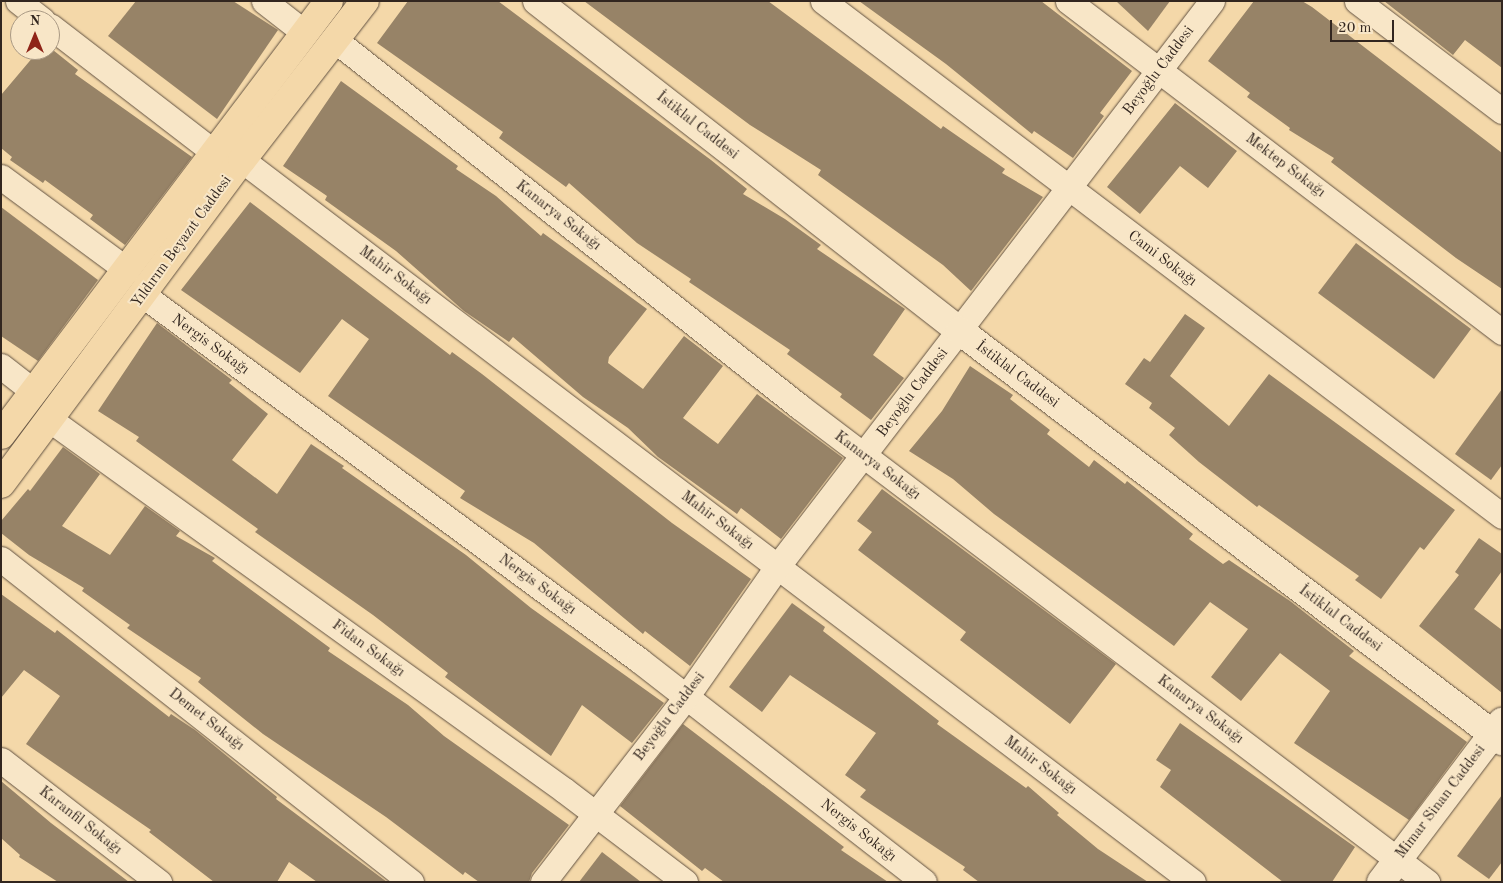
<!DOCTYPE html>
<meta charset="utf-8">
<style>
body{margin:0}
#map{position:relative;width:1503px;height:883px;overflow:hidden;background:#f4d8a9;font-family:"Old Standard TT",serif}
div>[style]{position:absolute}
.building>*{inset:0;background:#978367}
.roads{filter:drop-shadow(0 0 1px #625242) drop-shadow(0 0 1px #625242)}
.minor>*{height:25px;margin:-12.5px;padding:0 12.5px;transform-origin:12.5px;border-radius:12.5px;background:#f8e6c7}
.tertiary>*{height:28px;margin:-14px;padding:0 14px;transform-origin:14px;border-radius:14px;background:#f8e6c7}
.secondary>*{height:28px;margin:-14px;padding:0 14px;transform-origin:14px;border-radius:14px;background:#f8e6c7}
.primary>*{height:28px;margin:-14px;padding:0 14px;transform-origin:14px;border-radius:14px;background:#f4d8a9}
span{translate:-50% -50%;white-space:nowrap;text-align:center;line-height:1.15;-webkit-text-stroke:4px #f8e6c7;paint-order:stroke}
.street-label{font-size:15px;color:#32261f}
.frame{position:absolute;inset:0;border:2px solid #32261f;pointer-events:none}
.north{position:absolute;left:10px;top:10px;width:50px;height:50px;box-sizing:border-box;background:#f8e6c7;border:1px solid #a99984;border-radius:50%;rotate:0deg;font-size:14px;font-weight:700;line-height:20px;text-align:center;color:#32261f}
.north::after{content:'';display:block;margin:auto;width:18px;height:22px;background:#8f2418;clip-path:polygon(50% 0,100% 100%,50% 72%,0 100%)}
.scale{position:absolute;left:1330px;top:20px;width:64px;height:22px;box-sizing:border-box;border:2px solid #32261f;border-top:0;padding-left:6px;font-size:15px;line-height:18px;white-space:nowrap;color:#32261f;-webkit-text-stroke:4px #f8e6c7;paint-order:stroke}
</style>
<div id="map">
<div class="building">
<div style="clip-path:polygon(136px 1px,233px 1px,278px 30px,217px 119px,108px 36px)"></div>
<div style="clip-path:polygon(408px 1px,498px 1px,711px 160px,747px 189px,743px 194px,785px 219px,821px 245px,817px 249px,905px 309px,873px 355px,904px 378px,871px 420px,840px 397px,842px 394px,787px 354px,790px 350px,689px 282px,691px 279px,637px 243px,569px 183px,566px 187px,499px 138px,503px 132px,377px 43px)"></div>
<div style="clip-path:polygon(584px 1px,768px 1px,941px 129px,943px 126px,1005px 169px,1002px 173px,1043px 197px,971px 291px,943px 265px,818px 175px,821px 170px,750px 125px)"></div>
<div style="clip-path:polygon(859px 1px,1041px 1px,1132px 71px,1100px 113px,1104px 116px,1073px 158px,1034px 131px,1032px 134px,946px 64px)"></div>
<div style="clip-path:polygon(1116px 1px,1170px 1px,1148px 31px)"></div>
<div style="clip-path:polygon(1254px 1px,1302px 1px,1312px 7px,1502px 153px,1502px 289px,1456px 258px,1331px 162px,1334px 158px,1289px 130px,1290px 128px,1247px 97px,1250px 93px,1208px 61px)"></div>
<div style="clip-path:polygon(1384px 1px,1502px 1px,1502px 68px,1465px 40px,1453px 55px)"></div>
<div style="clip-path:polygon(39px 50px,53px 50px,78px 70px,75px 74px,192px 157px,125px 245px,90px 219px,93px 215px,45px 180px,43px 183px,10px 160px,12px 157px,1px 148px,1px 95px)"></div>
<div style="clip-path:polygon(341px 81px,458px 166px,456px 169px,496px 196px,541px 236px,543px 233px,647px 309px,609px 357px,608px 363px,643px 389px,684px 336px,723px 366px,683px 418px,718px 444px,757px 394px,843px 458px,781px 539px,741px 508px,737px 514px,658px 457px,628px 428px,583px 397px,513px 337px,509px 342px,464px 311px,396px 251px,325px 200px,327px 196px,283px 166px)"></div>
<div style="clip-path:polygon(1175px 103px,1237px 151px,1208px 188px,1180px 166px,1140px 214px,1107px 187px)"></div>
<div style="clip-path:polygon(250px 202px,450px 355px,452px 352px,482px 374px,672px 523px,751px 579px,690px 666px,645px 631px,643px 634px,534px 543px,460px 498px,465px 491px,328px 396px,369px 339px,342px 319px,300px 373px,181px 290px)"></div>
<div style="clip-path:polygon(1px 207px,98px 280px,38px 361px,1px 336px)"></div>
<div style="clip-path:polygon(1356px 243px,1471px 329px,1434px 379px,1318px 293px)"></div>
<div style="clip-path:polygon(1185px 314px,1205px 328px,1170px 376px,1229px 426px,1269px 374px,1455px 510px,1424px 550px,1420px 547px,1381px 599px,1355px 580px,1359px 576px,1259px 505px,1257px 507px,1199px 462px,1169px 435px,1175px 428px,1149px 408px,1152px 403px,1125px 384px,1144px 358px,1150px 362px)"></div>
<div style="clip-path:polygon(157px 323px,232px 380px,229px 383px,268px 414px,232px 460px,277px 494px,311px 444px,344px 466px,342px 468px,466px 555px,531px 608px,664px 703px,632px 743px,582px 705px,551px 756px,445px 677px,448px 673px,373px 615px,255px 532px,258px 529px,136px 441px,139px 437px,98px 411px)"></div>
<div style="clip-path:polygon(970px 366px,1013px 395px,1010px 399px,1050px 430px,1047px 434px,1089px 467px,1094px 460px,1125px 484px,1127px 481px,1193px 534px,1189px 539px,1223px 564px,1229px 560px,1290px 601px,1354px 651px,1349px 656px,1467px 742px,1409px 820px,1294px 743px,1330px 691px,1280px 653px,1241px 701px,1211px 677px,1248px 629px,1210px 602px,1174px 646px,994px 514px,953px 479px,909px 451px,942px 411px)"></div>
<div style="clip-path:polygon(1502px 389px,1502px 465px,1491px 480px,1455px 454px)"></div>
<div style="clip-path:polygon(63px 447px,100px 474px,62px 526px,110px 555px,145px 506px,180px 531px,176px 536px,215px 558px,212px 561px,330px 648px,328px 651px,408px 705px,444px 736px,569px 825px,532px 873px,529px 882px,479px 882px,465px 872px,463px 875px,386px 817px,263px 734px,198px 682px,201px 678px,127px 628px,130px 625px,82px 591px,84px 588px,29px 555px,1px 533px,1px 521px,28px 489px,30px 491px)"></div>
<div style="clip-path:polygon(882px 489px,1116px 664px,1070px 724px,960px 640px,966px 632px,858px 550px,872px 532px,857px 521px)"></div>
<div style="clip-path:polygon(1479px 538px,1502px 554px,1502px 571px,1474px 609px,1502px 630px,1502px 693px,1419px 626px,1459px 575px,1455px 572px)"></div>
<div style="clip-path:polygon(1px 594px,55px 633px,57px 630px,169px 717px,171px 714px,195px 730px,277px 797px,276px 799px,387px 882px,317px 882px,289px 862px,277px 882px,214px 882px,149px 832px,151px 830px,26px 744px,60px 696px,24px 670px,1px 698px)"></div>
<div style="clip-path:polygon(792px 603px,825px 627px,823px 631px,939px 721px,937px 724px,1026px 788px,1028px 786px,1059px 813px,1057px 815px,1098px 849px,1148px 882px,979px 882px,963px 870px,965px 867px,860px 797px,866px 790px,845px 775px,876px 733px,790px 675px,762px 712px,729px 687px)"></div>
<div style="clip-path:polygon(1180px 723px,1355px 847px,1332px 882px,1283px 882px,1160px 787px,1171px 770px,1156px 760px)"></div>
<div style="clip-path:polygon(683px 724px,844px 847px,841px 850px,888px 882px,724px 882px,705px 868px,702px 871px,620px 806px)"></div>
<div style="clip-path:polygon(1px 781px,51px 823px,129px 882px,58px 882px,19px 857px,20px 855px,1px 838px)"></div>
<div style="clip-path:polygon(1502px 795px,1502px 862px,1489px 879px,1457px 856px)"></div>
<div style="clip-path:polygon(602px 852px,641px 882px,579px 882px)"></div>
</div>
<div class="roads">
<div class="minor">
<div style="left:18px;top:1px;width:31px;rotate:38deg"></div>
<div style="left:264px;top:1px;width:52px;rotate:38deg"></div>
<div style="left:823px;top:1px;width:852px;rotate:37.18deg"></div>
<div style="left:1068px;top:1px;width:546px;rotate:37.33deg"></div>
<div style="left:1357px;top:1px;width:182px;rotate:37.2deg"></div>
<div style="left:50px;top:26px;width:208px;rotate:37.6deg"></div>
<div style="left:335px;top:40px;width:592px;rotate:38.28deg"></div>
<div style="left:800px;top:407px;width:787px;rotate:37.15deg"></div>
<div style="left:242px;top:160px;width:1194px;rotate:37.21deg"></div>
<div style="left:1px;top:177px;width:157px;rotate:36.4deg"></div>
<div style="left:143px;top:295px;width:616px;rotate:36.35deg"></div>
<div style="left:639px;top:660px;width:361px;rotate:37.9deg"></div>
<div style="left:1px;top:366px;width:41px;rotate:38deg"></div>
<div style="left:49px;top:419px;width:635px;rotate:35.77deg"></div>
<div style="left:564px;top:790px;width:152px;rotate:37.2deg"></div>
<div style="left:1px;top:559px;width:522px;rotate:38.23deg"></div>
<div style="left:1px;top:760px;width:200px;rotate:37.7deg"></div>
<div style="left:543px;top:882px;width:234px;rotate:-52.3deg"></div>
<div style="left:686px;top:697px;width:159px;rotate:-55deg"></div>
<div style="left:777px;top:567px;width:714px;rotate:-52.46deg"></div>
</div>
<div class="tertiary">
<div style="left:537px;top:1px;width:536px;rotate:37.96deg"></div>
<div style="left:960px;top:331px;width:680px;rotate:37.11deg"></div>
</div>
<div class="secondary">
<div style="left:1381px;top:882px;width:201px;rotate:-52.9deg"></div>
</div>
<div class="primary">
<div style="left:1px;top:435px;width:544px;rotate:-52.92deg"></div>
<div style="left:1px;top:484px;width:404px;rotate:-53.4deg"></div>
<div style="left:242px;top:160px;width:201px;rotate:-52.3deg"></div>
</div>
</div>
<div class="street-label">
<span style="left:1159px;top:71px;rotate:-53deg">Beyoğlu Caddesi</span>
<span style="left:697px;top:126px;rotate:38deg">İstiklal Caddesi</span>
<span style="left:1285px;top:166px;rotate:37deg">Mektep Sokağı</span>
<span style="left:558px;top:216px;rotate:38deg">Kanarya Sokağı</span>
<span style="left:182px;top:242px;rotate:-54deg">Yıldırım Beyazıt Caddesi</span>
<span style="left:1162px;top:259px;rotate:37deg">Cami Sokağı</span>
<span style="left:395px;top:276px;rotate:37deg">Mahir Sokağı</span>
<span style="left:210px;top:345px;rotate:36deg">Nergis Sokağı</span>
<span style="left:1017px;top:375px;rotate:37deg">İstiklal Caddesi</span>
<span style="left:913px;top:393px;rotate:-53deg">Beyoğlu Caddesi</span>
<span style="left:877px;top:466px;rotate:37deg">Kanarya Sokağı</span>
<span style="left:717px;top:521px;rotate:37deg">Mahir Sokağı</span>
<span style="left:537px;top:585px;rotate:36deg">Nergis Sokağı</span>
<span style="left:1340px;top:619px;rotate:37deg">İstiklal Caddesi</span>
<span style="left:368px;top:649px;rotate:36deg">Fidan Sokağı</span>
<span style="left:1200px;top:710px;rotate:37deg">Kanarya Sokağı</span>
<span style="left:670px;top:717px;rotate:-53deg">Beyoğlu Caddesi</span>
<span style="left:206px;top:720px;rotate:38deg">Demet Sokağı</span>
<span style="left:1040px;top:766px;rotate:37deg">Mahir Sokağı</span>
<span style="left:1441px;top:802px;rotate:-53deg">Mimar Sinan Caddesi</span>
<span style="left:80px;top:821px;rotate:38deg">Karanfil Sokağı</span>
<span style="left:858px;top:831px;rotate:38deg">Nergis Sokağı</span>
</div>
<div class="frame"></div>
<div class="north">N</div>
<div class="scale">20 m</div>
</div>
